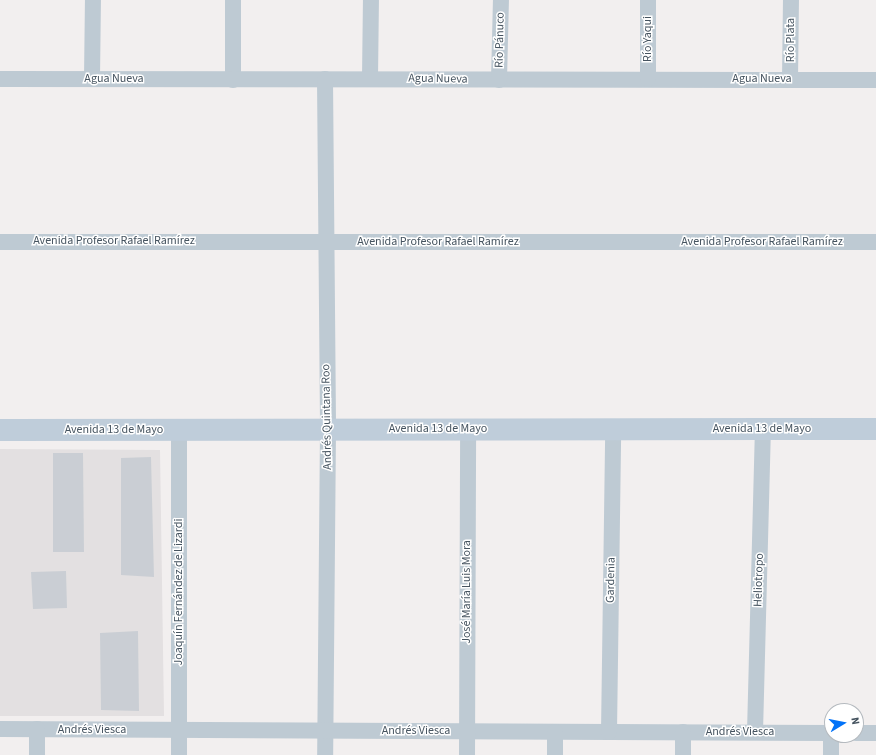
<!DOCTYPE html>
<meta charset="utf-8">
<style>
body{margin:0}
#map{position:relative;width:876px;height:755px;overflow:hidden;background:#f2efef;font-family:"Source Sans 3",sans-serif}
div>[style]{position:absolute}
.education>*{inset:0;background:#e3e0e1}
.building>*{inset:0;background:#caced4}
.street>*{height:16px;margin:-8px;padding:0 8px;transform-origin:8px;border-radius:8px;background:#becad3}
.secondary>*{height:22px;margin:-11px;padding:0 11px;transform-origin:11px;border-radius:11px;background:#bfcdda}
span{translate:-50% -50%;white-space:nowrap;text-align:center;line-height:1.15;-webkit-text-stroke:3px #fff;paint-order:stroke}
.street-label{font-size:12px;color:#45535f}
.north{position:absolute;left:824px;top:703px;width:40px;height:40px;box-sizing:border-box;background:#fff;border:1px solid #b5babf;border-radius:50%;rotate:80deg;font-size:11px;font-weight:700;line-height:16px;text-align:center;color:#45535f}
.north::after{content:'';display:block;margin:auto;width:14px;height:18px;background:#0373f8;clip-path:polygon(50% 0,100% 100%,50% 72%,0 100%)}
</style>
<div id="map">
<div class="education">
<div style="clip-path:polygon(0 449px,160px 450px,164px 716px,0 716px)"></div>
</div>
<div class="building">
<div style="clip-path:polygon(53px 453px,83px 453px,84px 552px,53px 552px)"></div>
<div style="clip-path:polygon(151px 457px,154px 577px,121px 575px,121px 458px)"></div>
<div style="clip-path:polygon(66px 571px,67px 608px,33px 609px,31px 572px)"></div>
<div style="clip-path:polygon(138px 631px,139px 711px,101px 710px,100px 633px)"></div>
</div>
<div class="street">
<div style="left:233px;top:0;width:80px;rotate:90deg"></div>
<div style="left:92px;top:78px;width:78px;rotate:-89.3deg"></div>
<div style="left:370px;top:78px;width:78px;rotate:-89.3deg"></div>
<div style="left:0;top:79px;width:876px;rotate:0.07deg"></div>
<div style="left:325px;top:79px;width:350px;rotate:89.5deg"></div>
<div style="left:328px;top:429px;width:326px;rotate:90.5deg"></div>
<div style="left:648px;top:79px;width:79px;rotate:-90deg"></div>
<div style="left:499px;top:80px;width:80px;rotate:-88.6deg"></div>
<div style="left:790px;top:80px;width:80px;rotate:-89.3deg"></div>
<div style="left:0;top:242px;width:876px"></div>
<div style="left:0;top:729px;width:832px;rotate:0.28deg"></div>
<div style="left:555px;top:732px;width:23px;rotate:90deg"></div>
<div style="left:609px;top:732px;width:303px;rotate:-89.2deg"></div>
<div style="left:755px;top:732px;width:304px;rotate:-88.5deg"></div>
<div style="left:856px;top:733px;width:20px"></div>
<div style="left:37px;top:755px;width:26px;rotate:-90deg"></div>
<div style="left:179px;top:755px;width:325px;rotate:-90deg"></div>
<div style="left:467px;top:755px;width:326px;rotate:-89.8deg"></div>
<div style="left:683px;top:755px;width:23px;rotate:-90deg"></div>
<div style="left:831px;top:755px;width:22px;rotate:-90deg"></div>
</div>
<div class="secondary">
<div style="left:0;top:430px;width:876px;rotate:-0.07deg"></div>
</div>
<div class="street-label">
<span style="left:648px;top:39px;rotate:-90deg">Río Yaqui</span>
<span style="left:500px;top:40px;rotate:-89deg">Río Pánuco</span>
<span style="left:791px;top:40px;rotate:-90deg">Río Plata</span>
<span style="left:114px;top:79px">Agua Nueva</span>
<span style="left:438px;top:79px;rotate:1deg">Agua Nueva</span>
<span style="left:762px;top:79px">Agua Nueva</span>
<span style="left:114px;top:241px">Avenida Profesor Rafael Ramírez</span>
<span style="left:438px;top:242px">Avenida Profesor Rafael Ramírez</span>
<span style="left:762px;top:242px">Avenida Profesor Rafael Ramírez</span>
<span style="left:327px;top:417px;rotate:-91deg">Andrés Quintana Roo</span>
<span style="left:438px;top:429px">Avenida 13 de Mayo</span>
<span style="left:762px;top:429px">Avenida 13 de Mayo</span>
<span style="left:114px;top:430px">Avenida 13 de Mayo</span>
<span style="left:611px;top:580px;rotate:-89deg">Gardenia</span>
<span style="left:759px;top:580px;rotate:-88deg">Heliotropo</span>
<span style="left:179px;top:592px;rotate:-90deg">Joaquín Fernández de Lizardi</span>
<span style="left:467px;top:592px;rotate:-90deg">José María Luis Mora</span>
<span style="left:92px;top:730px">Andrés Viesca</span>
<span style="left:416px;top:731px">Andrés Viesca</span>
<span style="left:740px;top:732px">Andrés Viesca</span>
</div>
<div class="north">N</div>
</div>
